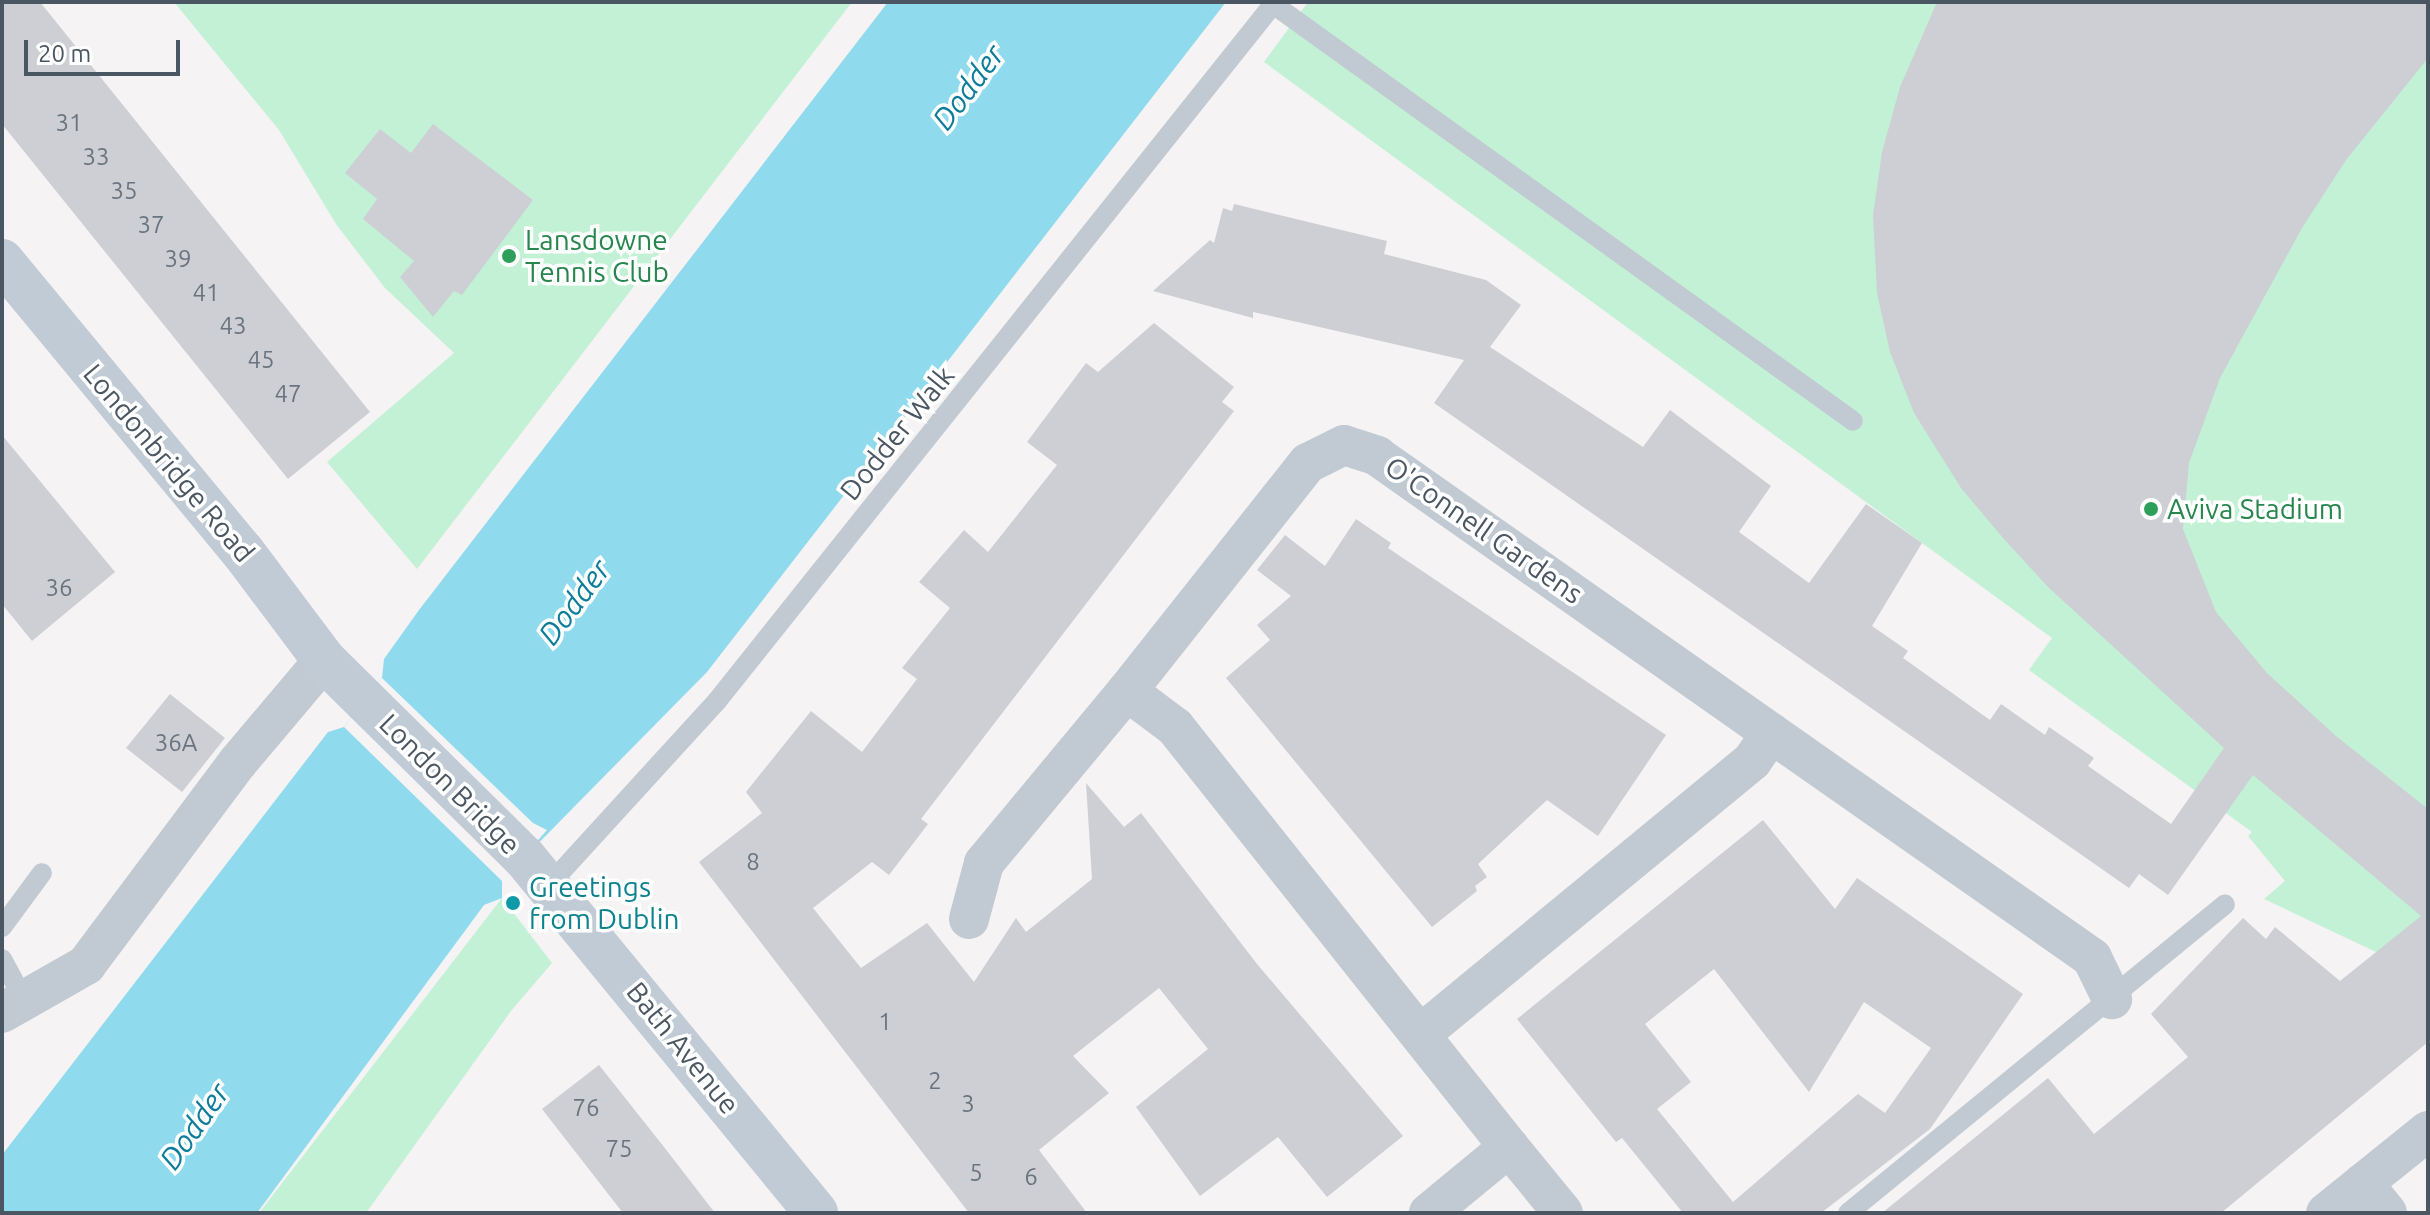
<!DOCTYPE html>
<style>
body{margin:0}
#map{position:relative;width:2430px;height:1215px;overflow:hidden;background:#f5f3f3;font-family:Ubuntu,sans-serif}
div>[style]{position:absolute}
.green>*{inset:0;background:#c3f1d5}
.water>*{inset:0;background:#90daee}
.pier>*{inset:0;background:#f5f3f3}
.building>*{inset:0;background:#cdcfd5}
.lane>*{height:20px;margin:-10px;padding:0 10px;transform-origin:10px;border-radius:10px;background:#c1cad2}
.street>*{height:40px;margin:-20px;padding:0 20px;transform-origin:20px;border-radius:20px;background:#c1cad2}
.secondary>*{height:44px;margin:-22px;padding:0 22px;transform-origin:22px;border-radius:22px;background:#c1cbd6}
.dots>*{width:22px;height:22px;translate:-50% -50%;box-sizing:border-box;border:4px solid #fff;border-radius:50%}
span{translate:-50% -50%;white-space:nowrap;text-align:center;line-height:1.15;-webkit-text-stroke:7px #fff;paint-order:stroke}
.number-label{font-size:24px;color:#6b747e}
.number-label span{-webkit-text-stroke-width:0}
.leisure-label{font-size:28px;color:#27864d}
.left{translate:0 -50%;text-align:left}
.street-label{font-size:28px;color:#4a5661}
.culture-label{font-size:28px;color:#0d838f}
.water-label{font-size:30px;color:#0c7c9b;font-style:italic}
.frame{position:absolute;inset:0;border:4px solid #4a5661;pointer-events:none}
.scale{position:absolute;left:24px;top:40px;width:156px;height:36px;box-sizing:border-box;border:4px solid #4a5661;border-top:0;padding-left:10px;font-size:24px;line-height:28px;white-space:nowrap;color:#4a5661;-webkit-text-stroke:6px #fff;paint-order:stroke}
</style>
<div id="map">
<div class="green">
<div style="clip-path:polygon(174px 2px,852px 2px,417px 569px,327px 462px,454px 353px,385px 288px,336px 224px,279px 130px)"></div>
<div style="clip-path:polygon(1308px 2px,2428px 2px,2428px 1017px,2376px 952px,2264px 899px,2285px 881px,2248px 836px,2252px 832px,2029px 670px,2052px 638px,1264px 62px)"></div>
<div style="clip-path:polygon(502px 898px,552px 963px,511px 1011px,366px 1213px,259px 1213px)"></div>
</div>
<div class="water">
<div style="clip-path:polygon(888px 2px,1226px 2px,707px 672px,502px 880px,502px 898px,484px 905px,257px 1213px,2px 1213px,2px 1155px,328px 732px,344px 727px,382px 678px,384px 659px,419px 610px)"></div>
</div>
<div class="pier">
<div style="clip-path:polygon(382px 678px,533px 823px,547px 830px,502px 881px,344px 727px)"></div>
</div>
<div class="building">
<div style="clip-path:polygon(2px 2px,40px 2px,370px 412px,288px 479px,2px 124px)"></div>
<div style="clip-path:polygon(1937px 2px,2428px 2px,2428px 58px,2346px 160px,2302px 228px,2220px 378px,2189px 463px,2183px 529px,2216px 612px,2267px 673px,2336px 736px,2428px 809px,2428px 1042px,2221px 1213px,1882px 1213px,2048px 1078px,2094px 1134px,2188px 1057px,2151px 1014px,2243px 918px,2266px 939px,2275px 927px,2340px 981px,2421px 916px,2253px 775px,2168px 895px,2139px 874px,2129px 888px,1434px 403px,1464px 360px,1253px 312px,1253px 318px,1153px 291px,1210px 240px,1214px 243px,1223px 208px,1232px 211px,1234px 204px,1387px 241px,1384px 254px,1486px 280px,1521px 305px,1490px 347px,1643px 447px,1670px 410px,1771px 486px,1739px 532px,1809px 583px,1866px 504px,1922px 543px,1872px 626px,1908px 651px,1903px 658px,1990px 720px,2001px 704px,2045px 735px,2049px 727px,2094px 758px,2088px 766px,2171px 824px,2224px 748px,2048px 587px,2003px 538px,1961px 488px,1914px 413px,1890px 352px,1877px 293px,1873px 215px,1882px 152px,1900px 87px)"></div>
<div style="clip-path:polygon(433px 124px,533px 200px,462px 295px,454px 291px,433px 317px,400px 277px,414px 261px,363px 219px,377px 199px,345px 173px,380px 129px,411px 153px)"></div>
<div style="clip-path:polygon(1154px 323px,1234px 387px,1222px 402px,1234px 411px,921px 819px,928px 824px,889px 875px,872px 862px,813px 908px,861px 968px,927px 923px,974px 982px,1016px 918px,1026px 932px,1092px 879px,1086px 783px,1124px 827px,1141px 813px,1257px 964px,1403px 1136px,1327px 1197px,1278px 1137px,1200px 1196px,1136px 1107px,1208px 1049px,1159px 988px,1073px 1056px,1109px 1093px,1039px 1150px,1087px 1213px,969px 1213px,699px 862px,762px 813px,746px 792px,811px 711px,862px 752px,917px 679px,902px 668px,950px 608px,919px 582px,964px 530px,988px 552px,1057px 465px,1027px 442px,1086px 363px,1098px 372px)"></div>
<div style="clip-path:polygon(2px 435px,115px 572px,32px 641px,2px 604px)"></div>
<div style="clip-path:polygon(1356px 519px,1391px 543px,1388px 548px,1666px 735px,1598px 836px,1547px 800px,1478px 864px,1487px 877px,1475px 886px,1477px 891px,1432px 927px,1226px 678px,1270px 640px,1257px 625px,1291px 596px,1257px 570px,1285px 535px,1325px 566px)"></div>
<div style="clip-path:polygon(170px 694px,225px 738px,182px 792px,126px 748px)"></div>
<div style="clip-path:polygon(evenodd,1763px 820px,1835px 909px,1857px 878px,2023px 994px,1930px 1129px,1821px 1213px,1683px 1213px,1622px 1138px,1616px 1142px,1517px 1019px,1763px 820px,1714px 969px,1809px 1092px,1864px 1002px,1931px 1048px,1885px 1113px,1858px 1094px,1733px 1202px,1657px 1109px,1691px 1082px,1645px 1024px,1714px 969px)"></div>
<div style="clip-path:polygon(599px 1065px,664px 1147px,715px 1213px,623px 1213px,542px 1109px)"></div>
</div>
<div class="lane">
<div style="left:1273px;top:4px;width:714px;rotate:35.71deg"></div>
<div style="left:548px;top:886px;width:251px;rotate:-47.6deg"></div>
<div style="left:717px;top:701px;width:894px;rotate:-51.4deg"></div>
<div style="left:2px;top:927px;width:67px;rotate:-53.5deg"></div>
<div style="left:2px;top:959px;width:47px;rotate:61.8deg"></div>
<div style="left:1848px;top:1213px;width:487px;rotate:-39.3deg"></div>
</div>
<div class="street">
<div style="left:1127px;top:691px;width:291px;rotate:-51.6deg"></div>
<div style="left:1308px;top:463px;width:40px;rotate:-26.6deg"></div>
<div style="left:1344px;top:445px;width:35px;rotate:18deg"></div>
<div style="left:1377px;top:456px;width:482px;rotate:35.1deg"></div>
<div style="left:1771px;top:733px;width:34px;rotate:124deg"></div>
<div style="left:1752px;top:761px;width:430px;rotate:140.5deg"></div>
<div style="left:1771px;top:733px;width:392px;rotate:35deg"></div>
<div style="left:2092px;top:958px;width:46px;rotate:64deg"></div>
<div style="left:969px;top:919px;width:58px;rotate:-75deg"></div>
<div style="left:984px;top:863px;width:224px;rotate:-50.3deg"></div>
<div style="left:1127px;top:691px;width:60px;rotate:36.9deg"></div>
<div style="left:1175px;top:727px;width:537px;rotate:51.51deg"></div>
<div style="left:1509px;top:1147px;width:104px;rotate:140.5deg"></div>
<div style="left:2px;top:1013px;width:97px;rotate:-29.7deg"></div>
<div style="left:86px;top:965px;width:254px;rotate:-53.2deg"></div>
<div style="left:238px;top:762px;width:133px;rotate:-49.9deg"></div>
<div style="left:1509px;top:1147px;width:85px;rotate:50.7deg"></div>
<div style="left:2363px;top:1183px;width:38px;rotate:51deg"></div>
<div style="left:2326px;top:1213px;width:131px;rotate:-38.8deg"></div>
</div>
<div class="secondary">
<div style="left:2px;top:261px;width:378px;rotate:50.4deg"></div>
<div style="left:243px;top:552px;width:135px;rotate:53.1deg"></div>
<div style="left:324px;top:660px;width:281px;rotate:44.6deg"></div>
<div style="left:524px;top:857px;width:460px;rotate:50.6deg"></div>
</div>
<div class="dots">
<div style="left:509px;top:256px;background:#2e9e5b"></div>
<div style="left:2151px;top:509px;background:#2e9e5b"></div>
<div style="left:513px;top:903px;background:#0f9aa8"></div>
</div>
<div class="number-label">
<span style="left:69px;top:123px">31</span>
<span style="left:96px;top:157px">33</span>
<span style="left:124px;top:191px">35</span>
<span style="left:151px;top:225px">37</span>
<span style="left:178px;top:259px">39</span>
<span style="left:206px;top:293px">41</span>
<span style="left:233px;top:326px">43</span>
<span style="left:261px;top:360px">45</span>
<span style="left:288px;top:394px">47</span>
<span style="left:59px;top:588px">36</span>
<span style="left:176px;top:743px">36A</span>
<span style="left:753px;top:862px">8</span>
<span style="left:885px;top:1022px">1</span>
<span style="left:935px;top:1081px">2</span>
<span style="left:968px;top:1104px">3</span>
<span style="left:586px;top:1108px">76</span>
<span style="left:619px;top:1149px">75</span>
<span style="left:976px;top:1173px">5</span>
<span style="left:1031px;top:1177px">6</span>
</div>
<div class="leisure-label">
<span class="left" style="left:525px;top:256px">Lansdowne<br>Tennis Club</span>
<span class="left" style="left:2167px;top:509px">Aviva Stadium</span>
</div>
<div class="street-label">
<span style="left:897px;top:433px;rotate:-51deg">Dodder Walk</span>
<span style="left:169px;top:463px;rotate:50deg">Londonbridge Road</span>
<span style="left:1484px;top:530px;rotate:35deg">O'Connell Gardens</span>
<span style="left:450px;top:784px;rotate:45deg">London Bridge</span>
<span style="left:683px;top:1048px;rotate:51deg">Bath Avenue</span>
</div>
<div class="culture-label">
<span class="left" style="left:529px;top:903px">Greetings<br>from Dublin</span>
</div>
<div class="water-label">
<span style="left:968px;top:87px;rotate:-53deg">Dodder</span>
<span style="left:574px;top:602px;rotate:-53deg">Dodder</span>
<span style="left:194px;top:1126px;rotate:-55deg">Dodder</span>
</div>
<div class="frame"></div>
<div class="scale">20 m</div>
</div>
